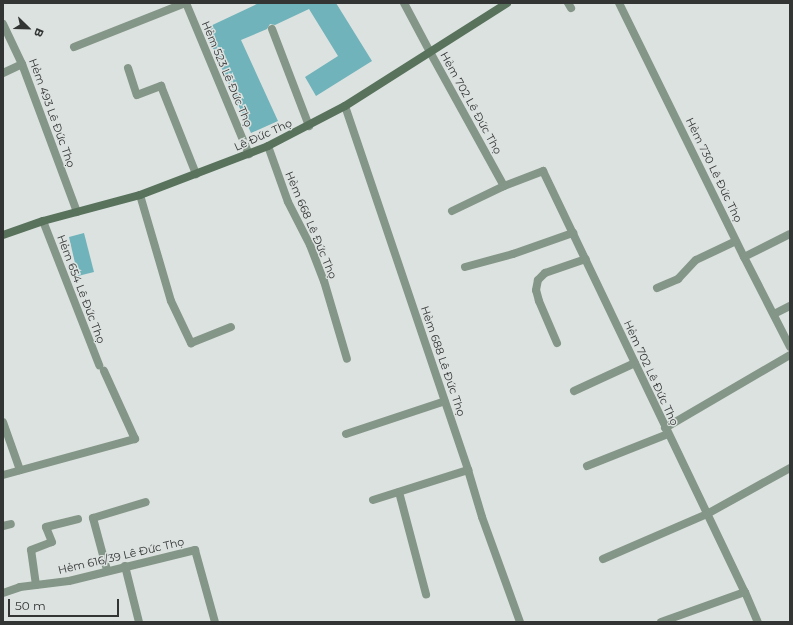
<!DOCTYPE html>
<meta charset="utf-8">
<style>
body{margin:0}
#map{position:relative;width:793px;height:625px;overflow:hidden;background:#dce2e0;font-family:Montserrat,sans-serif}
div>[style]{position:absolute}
.building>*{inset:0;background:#71b3ba}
.service>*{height:8px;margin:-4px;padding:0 4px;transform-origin:4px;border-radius:4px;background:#849687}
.pedestrian>*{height:8px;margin:-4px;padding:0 4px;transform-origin:4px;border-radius:4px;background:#849687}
.minor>*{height:8px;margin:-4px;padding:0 4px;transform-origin:4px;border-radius:4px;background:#849687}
.secondary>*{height:8px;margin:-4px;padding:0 4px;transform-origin:4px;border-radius:4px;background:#58725c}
span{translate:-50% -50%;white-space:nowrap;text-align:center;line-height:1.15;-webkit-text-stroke:3px #dce2e0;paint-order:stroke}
.street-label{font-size:11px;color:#333535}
.frame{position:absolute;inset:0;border:4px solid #333535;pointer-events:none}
.north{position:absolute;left:8px;top:8px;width:40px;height:40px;-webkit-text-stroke:3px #dce2e0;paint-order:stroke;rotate:113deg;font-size:11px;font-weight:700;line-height:16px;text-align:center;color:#333535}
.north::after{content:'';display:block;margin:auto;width:14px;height:18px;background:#333535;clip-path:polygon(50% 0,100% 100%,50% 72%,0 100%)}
.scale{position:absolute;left:8px;top:599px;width:111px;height:18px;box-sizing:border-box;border:2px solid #333535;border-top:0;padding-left:5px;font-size:12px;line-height:14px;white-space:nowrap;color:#333535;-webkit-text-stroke:3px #dce2e0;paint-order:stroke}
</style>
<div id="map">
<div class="building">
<div style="clip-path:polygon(259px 3px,336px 3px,372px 61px,316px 96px,305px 77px,338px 56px,309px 9px,275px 25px,270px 24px,267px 29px,241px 40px,278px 121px,251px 133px,204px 29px)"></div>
<div style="clip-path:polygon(84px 233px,94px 272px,78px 276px,69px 237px)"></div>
</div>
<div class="service">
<div style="left:272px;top:29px;width:104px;rotate:69.1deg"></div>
<div style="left:140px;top:195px;width:110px;rotate:73.7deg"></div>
<div style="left:171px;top:301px;width:47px;rotate:64.5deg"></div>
<div style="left:191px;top:343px;width:43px;rotate:-21.8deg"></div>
</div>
<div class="pedestrian">
<div style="left:404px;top:3px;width:55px;rotate:62deg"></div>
</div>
<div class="minor">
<div style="left:186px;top:3px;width:164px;rotate:67.4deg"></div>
<div style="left:568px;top:3px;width:6px;rotate:59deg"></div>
<div style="left:619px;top:3px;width:283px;rotate:63.8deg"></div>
<div style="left:744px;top:257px;width:101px;rotate:62.9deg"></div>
<div style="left:3px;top:24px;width:44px;rotate:64.6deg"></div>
<div style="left:22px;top:64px;width:158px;rotate:69.6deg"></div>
<div style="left:74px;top:47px;width:119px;rotate:-21.6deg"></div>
<div style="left:430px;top:52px;width:153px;rotate:61.1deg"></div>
<div style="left:504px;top:186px;width:42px;rotate:-21deg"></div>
<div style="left:543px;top:171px;width:467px;rotate:64.4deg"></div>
<div style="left:745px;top:592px;width:33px;rotate:67deg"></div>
<div style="left:128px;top:68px;width:28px;rotate:72deg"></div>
<div style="left:137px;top:95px;width:26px;rotate:-21deg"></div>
<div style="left:161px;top:86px;width:95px;rotate:68.3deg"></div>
<div style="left:3px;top:73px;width:21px;rotate:-25deg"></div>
<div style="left:345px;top:106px;width:384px;rotate:71.3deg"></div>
<div style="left:468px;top:470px;width:49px;rotate:73.4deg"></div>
<div style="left:482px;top:517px;width:112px;rotate:70.1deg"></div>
<div style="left:268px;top:146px;width:59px;rotate:70.3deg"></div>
<div style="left:288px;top:202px;width:48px;rotate:62.9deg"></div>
<div style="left:310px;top:245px;width:39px;rotate:69deg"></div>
<div style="left:324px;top:281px;width:81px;rotate:73.6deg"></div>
<div style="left:452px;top:211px;width:58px;rotate:-25.7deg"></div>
<div style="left:43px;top:221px;width:155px;rotate:68.7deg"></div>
<div style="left:744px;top:257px;width:51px;rotate:-26.6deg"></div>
<div style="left:465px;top:267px;width:50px;rotate:-15.2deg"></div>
<div style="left:513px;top:254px;width:64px;rotate:-19.3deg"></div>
<div style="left:657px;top:288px;width:23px;rotate:-23deg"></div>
<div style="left:678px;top:279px;width:26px;rotate:-47deg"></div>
<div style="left:696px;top:260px;width:44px;rotate:-25.4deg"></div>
<div style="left:774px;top:314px;width:18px;rotate:-27deg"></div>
<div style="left:557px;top:343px;width:46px;rotate:-113.2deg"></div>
<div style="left:539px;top:301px;width:11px;rotate:-105deg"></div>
<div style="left:536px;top:290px;width:10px;rotate:-79deg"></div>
<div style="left:538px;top:280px;width:10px;rotate:-45deg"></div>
<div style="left:545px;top:273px;width:43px;rotate:-18.9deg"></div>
<div style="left:574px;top:391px;width:67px;rotate:-24.7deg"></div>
<div style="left:3px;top:422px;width:51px;rotate:70.5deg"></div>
<div style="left:665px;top:428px;width:145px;rotate:-30.3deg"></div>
<div style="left:346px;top:434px;width:104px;rotate:-18.4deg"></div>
<div style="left:587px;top:466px;width:87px;rotate:-21.6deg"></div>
<div style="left:3px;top:475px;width:137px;rotate:-15.3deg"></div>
<div style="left:135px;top:439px;width:75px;rotate:-114.5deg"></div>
<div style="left:399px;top:492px;width:106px;rotate:75.2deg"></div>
<div style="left:373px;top:500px;width:100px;rotate:-17.5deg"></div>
<div style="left:3px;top:526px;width:8px;rotate:-14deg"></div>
<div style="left:603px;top:559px;width:113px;rotate:-23.4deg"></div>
<div style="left:707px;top:514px;width:95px;rotate:-29deg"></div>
<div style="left:125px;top:566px;width:58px;rotate:76deg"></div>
<div style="left:107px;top:570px;width:54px;rotate:-105.1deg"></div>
<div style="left:93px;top:518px;width:55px;rotate:-16.8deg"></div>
<div style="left:36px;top:585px;width:35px;rotate:-98deg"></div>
<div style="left:31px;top:550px;width:22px;rotate:-21deg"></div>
<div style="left:52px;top:542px;width:16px;rotate:-112deg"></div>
<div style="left:46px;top:527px;width:33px;rotate:-14deg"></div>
<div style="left:3px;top:593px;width:18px;rotate:-19deg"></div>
<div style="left:20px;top:587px;width:49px;rotate:-7deg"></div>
<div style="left:69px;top:581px;width:130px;rotate:-13.8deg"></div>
<div style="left:195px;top:550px;width:75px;rotate:74.5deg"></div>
<div style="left:661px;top:622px;width:89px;rotate:-19.7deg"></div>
</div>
<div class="secondary">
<div style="left:3px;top:235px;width:42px;rotate:-19.3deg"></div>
<div style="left:43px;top:221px;width:100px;rotate:-15deg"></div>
<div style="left:140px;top:195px;width:137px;rotate:-20.9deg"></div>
<div style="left:268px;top:146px;width:87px;rotate:-27.5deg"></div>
<div style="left:345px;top:106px;width:192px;rotate:-32.4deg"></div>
</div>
<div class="street-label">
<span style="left:227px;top:74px;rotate:67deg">Hẻm 523 Lê Đức Thọ</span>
<span style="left:471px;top:103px;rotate:61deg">Hẻm 702 Lê Đức Thọ</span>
<span style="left:52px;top:113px;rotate:70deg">Hẻm 493 Lê Đức Thọ</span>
<span style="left:263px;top:135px;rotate:-24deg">Lê Đức Thọ</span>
<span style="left:714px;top:170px;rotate:64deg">Hẻm 730 Lê Đức Thọ</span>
<span style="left:311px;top:225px;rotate:67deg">Hẻm 668 Lê Đức Thọ</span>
<span style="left:81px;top:289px;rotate:69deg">Hẻm 654 Lê Đức Thọ</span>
<span style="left:443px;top:361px;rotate:71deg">Hẻm 688 Lê Đức Thọ</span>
<span style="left:651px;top:373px;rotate:65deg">Hẻm 702 Lê Đức Thọ</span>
<span style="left:121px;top:556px;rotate:-13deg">Hẻm 616/39 Lê Đức Thọ</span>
</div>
<div class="frame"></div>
<div class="north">B</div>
<div class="scale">50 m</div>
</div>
